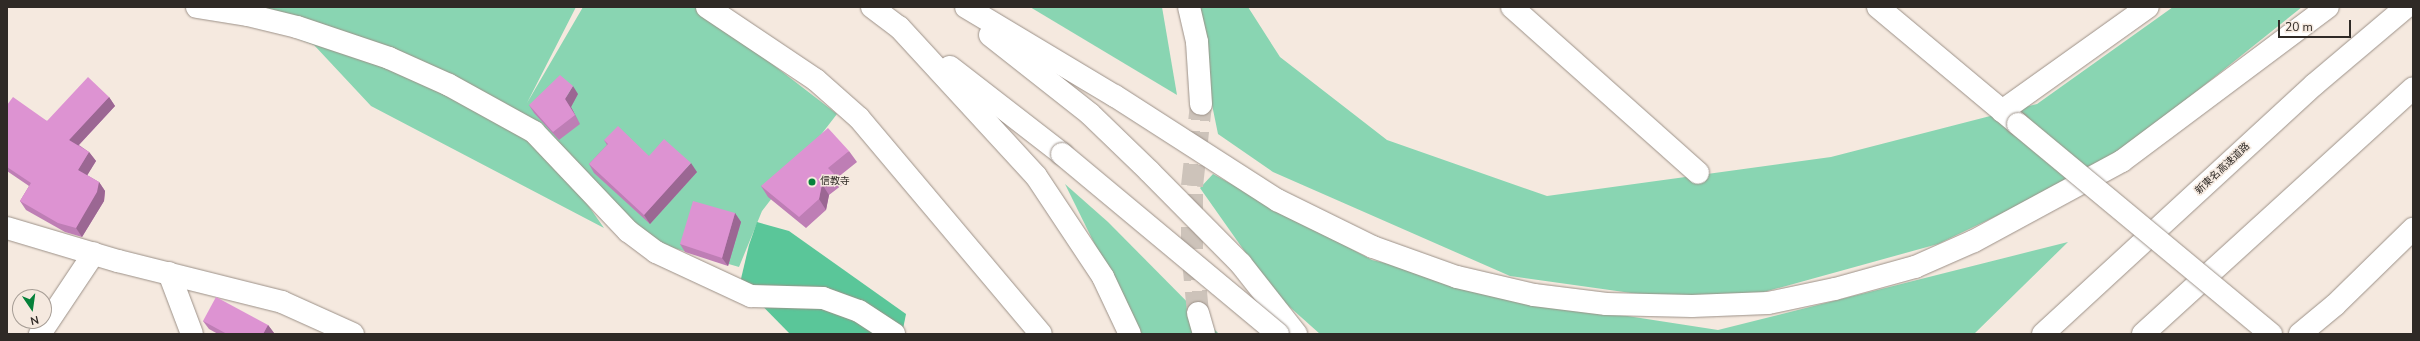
<!DOCTYPE html>
<meta charset="utf-8">
<style>
body{margin:0}
#map{position:relative;width:2420px;height:341px;overflow:hidden;background:#f5e9df;font-family:"Nunito Sans","Noto Sans JP",sans-serif}
div>[style]{position:absolute}
.green>*{inset:0;background:#89d5b2}
.forest>*{inset:0;background:#5ac699}
.minor-tunnel>*{height:22px;margin-top:-11px;transform-origin:0;background:repeating-linear-gradient(90deg,#cdc3ba 0 22px,transparent 0 33px)}
.roads{filter:drop-shadow(0 0 1px #9c9188) drop-shadow(0 0 1px #9c9188)}
.minor>*{height:22px;margin:-11px;padding:0 11px;transform-origin:11px;border-radius:11px;background:#fff}
.highway>*{height:22px;margin:-11px;padding:0 11px;transform-origin:11px;border-radius:11px;background:#fff}
.bridges{filter:drop-shadow(0 0 1px #9c9188) drop-shadow(0 0 1px #9c9188)}
.minor-bridge>*{height:22px;margin:-11px;padding:0 11px;transform-origin:11px;border-radius:11px;background:#fff}
.highway-bridge>*{height:22px;margin:-11px;padding:0 11px;transform-origin:11px;border-radius:11px;background:#fff}
.wall>*{inset:0;background:#be7eb5}
.shaded-wall>*{inset:0;background:#9b6793}
.building>*{inset:0;background:#dd93d2}
.dots>*{width:11px;height:11px;translate:-50% -50%;box-sizing:border-box;border:2px solid #f5e9df;border-radius:50%}
span{translate:-50% -50%;white-space:nowrap;text-align:center;line-height:1.15;-webkit-text-stroke:3px #f5e9df;paint-order:stroke}
.street-label{font-size:10px;color:#2f2a26}
.poi-label{font-size:10px;color:#2f2a26}
.left{translate:0 -50%;text-align:left}
.frame{position:absolute;inset:0;border:8px solid #2f2a26;pointer-events:none}
.north{position:absolute;left:12px;top:289px;width:40px;height:40px;box-sizing:border-box;background:#f5e9df;border:1px solid #a69d95;border-radius:50%;rotate:167deg;font-size:11px;font-weight:700;line-height:16px;text-align:center;color:#2f2a26}
.north::after{content:'';display:block;margin:auto;width:14px;height:18px;background:#05813a;clip-path:polygon(50% 0,100% 100%,50% 72%,0 100%)}
.scale{position:absolute;left:2278px;top:20px;width:73px;height:18px;box-sizing:border-box;border:2px solid #2f2a26;border-top:0;padding-left:5px;font-size:12px;line-height:14px;white-space:nowrap;color:#2f2a26;-webkit-text-stroke:3px #f5e9df;paint-order:stroke}
</style>
<div id="map">
<div class="green">
<div style="clip-path:polygon(213px 7px,576px 7px,527px 103px,583px 7px,698px 7px,837px 114px,762px 211px,739px 267px,636px 237px,525px 115px,604px 228px,371px 106px,314px 45px)"></div>
<div style="clip-path:polygon(1030px 7px,1162px 7px,1177px 95px)"></div>
<div style="clip-path:polygon(1192px 7px,1248px 7px,1280px 57px,1387px 140px,1547px 196px,1831px 157px,2037px 104px,2173px 7px,2302px 7px,2107px 163px,1938px 244px,1717px 305px,1510px 276px,1273px 172px,1218px 134px)"></div>
<div style="clip-path:polygon(1213px 174px,1372px 260px,1582px 309px,1718px 330px,2068px 242px,1974px 334px,1320px 334px,1274px 293px,1200px 188px)"></div>
<div style="clip-path:polygon(1065px 184px,1108px 222px,1219px 334px,1139px 334px)"></div>
</div>
<div class="forest">
<div style="clip-path:polygon(757px 222px,789px 231px,906px 314px,902px 334px,790px 334px,740px 283px,749px 245px)"></div>
</div>
<div class="minor-tunnel">
<div style="left:1198px;top:313px;width:64px;rotate:-95.4deg"></div>
<div style="left:1192px;top:249px;width:63px;rotate:-90deg"></div>
<div style="left:1192px;top:186px;width:82px;rotate:-83.7deg"></div>
</div>
<div class="roads">
<div class="minor">
<div style="left:197px;top:7px;width:52px;rotate:8.9deg"></div>
<div style="left:248px;top:15px;width:50px;rotate:13.8deg"></div>
<div style="left:297px;top:27px;width:97px;rotate:18.6deg"></div>
<div style="left:389px;top:58px;width:66px;rotate:24.2deg"></div>
<div style="left:449px;top:85px;width:97px;rotate:28.9deg"></div>
<div style="left:534px;top:132px;width:137px;rotate:46.5deg"></div>
<div style="left:628px;top:231px;width:35px;rotate:37deg"></div>
<div style="left:656px;top:252px;width:105px;rotate:24.9deg"></div>
<div style="left:751px;top:296px;width:72px;rotate:1.6deg"></div>
<div style="left:823px;top:298px;width:38px;rotate:20deg"></div>
<div style="left:859px;top:311px;width:42px;rotate:33.3deg"></div>
<div style="left:707px;top:7px;width:131px;rotate:33.8deg"></div>
<div style="left:816px;top:80px;width:57px;rotate:41.5deg"></div>
<div style="left:859px;top:118px;width:282px;rotate:49.9deg"></div>
<div style="left:1189px;top:7px;width:36px;rotate:77deg"></div>
<div style="left:1197px;top:42px;width:62px;rotate:86.3deg"></div>
<div style="left:1512px;top:7px;width:249px;rotate:41.7deg"></div>
<div style="left:1878px;top:7px;width:182px;rotate:39.9deg"></div>
<div style="left:2002px;top:111px;width:179px;rotate:-35.5deg"></div>
<div style="left:7px;top:228px;width:116px;rotate:16.6deg"></div>
<div style="left:118px;top:261px;width:169px;rotate:14deg"></div>
<div style="left:282px;top:302px;width:78px;rotate:24.3deg"></div>
<div style="left:169px;top:273px;width:65px;rotate:69.3deg"></div>
<div style="left:1198px;top:313px;width:22px;rotate:74deg"></div>
<div style="left:40px;top:334px;width:97px;rotate:-56.3deg"></div>
</div>
<div class="highway">
<div style="left:872px;top:7px;width:34px;rotate:37deg"></div>
<div style="left:899px;top:27px;width:202px;rotate:47.4deg"></div>
<div style="left:1036px;top:176px;width:121px;rotate:56.4deg"></div>
<div style="left:1103px;top:277px;width:63px;rotate:64.7deg"></div>
<div style="left:966px;top:7px;width:174px;rotate:30.9deg"></div>
<div style="left:1115px;top:96px;width:193px;rotate:32.7deg"></div>
<div style="left:1277px;top:200px;width:107px;rotate:26.1deg"></div>
<div style="left:1373px;top:247px;width:89px;rotate:19.7deg"></div>
<div style="left:1457px;top:277px;width:79px;rotate:13.2deg"></div>
<div style="left:1534px;top:295px;width:73px;rotate:7.1deg"></div>
<div style="left:1606px;top:304px;width:86px;rotate:1.3deg"></div>
<div style="left:1692px;top:306px;width:76px;rotate:-2.3deg"></div>
<div style="left:1768px;top:303px;width:68px;rotate:-11.8deg"></div>
<div style="left:1835px;top:289px;width:83px;rotate:-15.4deg"></div>
<div style="left:1915px;top:267px;width:64px;rotate:-23.8deg"></div>
<div style="left:1974px;top:241px;width:168px;rotate:-28.4deg"></div>
<div style="left:2122px;top:161px;width:257px;rotate:-36.8deg"></div>
<div style="left:990px;top:35px;width:127px;rotate:38.3deg"></div>
<div style="left:1090px;top:114px;width:83px;rotate:44deg"></div>
<div style="left:1150px;top:172px;width:129px;rotate:45.3deg"></div>
<div style="left:1241px;top:264px;width:89px;rotate:51.8deg"></div>
<div style="left:950px;top:67px;width:142px;rotate:37.8deg"></div>
<div style="left:2043px;top:334px;width:369px;rotate:-42.6deg"></div>
<div style="left:2315px;top:84px;width:119px;rotate:-40.2deg"></div>
<div style="left:2143px;top:334px;width:365px;rotate:-42.3deg"></div>
<div style="left:2300px;top:334px;width:45px;rotate:-39.6deg"></div>
<div style="left:2335px;top:305px;width:109px;rotate:-44.3deg"></div>
</div>
</div>
<div class="bridges">
<div class="minor-bridge">
<div style="left:2018px;top:124px;width:329px;rotate:39.7deg"></div>
</div>
<div class="highway-bridge">
<div style="left:1062px;top:154px;width:281px;rotate:39.8deg"></div>
</div>
</div>
<div class="wall">
<div style="clip-path:polygon(578px 94px,571px 107px,580px 124px,559px 140px,534px 113px,529px 105px)"></div>
<div style="clip-path:polygon(109px 97px,115px 106px,79px 145px,89px 152px,96px 161px,87px 175px,99px 182px,105px 191px,104px 201px,82px 237px,65px 232px,26px 210px,20px 201px,29px 186px,7px 171px,7px 105px,47px 121px)"></div>
<div style="clip-path:polygon(604px 140px,649px 156px,697px 172px,650px 224px,594px 173px,589px 164px,607px 145px)"></div>
<div style="clip-path:polygon(849px 151px,857px 162px,837px 178px,842px 185px,829px 195px,826px 210px,806px 228px,768px 197px,761px 186px)"></div>
<div style="clip-path:polygon(735px 213px,741px 222px,728px 266px,685px 252px,680px 244px)"></div>
<div style="clip-path:polygon(203px 321px,268px 325px,274px 333px,273px 334px,218px 334px,209px 329px)"></div>
</div>
<div class="shaded-wall">
<div style="clip-path:polygon(573px 86px,578px 94px,571px 107px,580px 124px,575px 115px,565px 99px)"></div>
<div style="clip-path:polygon(109px 97px,115px 106px,75px 149px,69px 140px)"></div>
<div style="clip-path:polygon(89px 152px,96px 161px,85px 179px,78px 170px)"></div>
<div style="clip-path:polygon(691px 163px,697px 172px,650px 224px,644px 215px)"></div>
<div style="clip-path:polygon(99px 182px,105px 191px,104px 201px,82px 237px,76px 228px)"></div>
<div style="clip-path:polygon(822px 184px,829px 195px,826px 210px,819px 199px)"></div>
<div style="clip-path:polygon(735px 213px,741px 222px,728px 266px,722px 258px)"></div>
<div style="clip-path:polygon(268px 325px,274px 333px,273px 334px,263px 334px)"></div>
</div>
<div class="building">
<div style="clip-path:polygon(560px 75px,573px 86px,565px 99px,575px 115px,553px 132px,529px 105px)"></div>
<div style="clip-path:polygon(88px 77px,109px 97px,69px 140px,89px 152px,78px 170px,99px 182px,97px 192px,76px 228px,58px 223px,20px 201px,31px 183px,7px 167px,7px 105px,13px 97px,47px 121px)"></div>
<div style="clip-path:polygon(618px 126px,649px 156px,664px 139px,691px 163px,644px 215px,589px 164px,608px 144px,604px 140px)"></div>
<div style="clip-path:polygon(828px 128px,849px 151px,828px 168px,834px 174px,822px 184px,819px 199px,799px 217px,761px 186px)"></div>
<div style="clip-path:polygon(693px 201px,735px 213px,722px 258px,680px 244px)"></div>
<div style="clip-path:polygon(216px 297px,268px 325px,263px 334px,227px 334px,203px 321px)"></div>
</div>
<div class="dots">
<div style="left:812px;top:182px;background:#05813a"></div>
</div>
<div class="street-label">
<span style="left:2223px;top:169px;rotate:-43deg">新東名高速道路</span>
</div>
<div class="poi-label">
<span class="left" style="left:820px;top:182px">信教寺</span>
</div>
<div class="frame"></div>
<div class="north">N</div>
<div class="scale">20 m</div>
</div>
